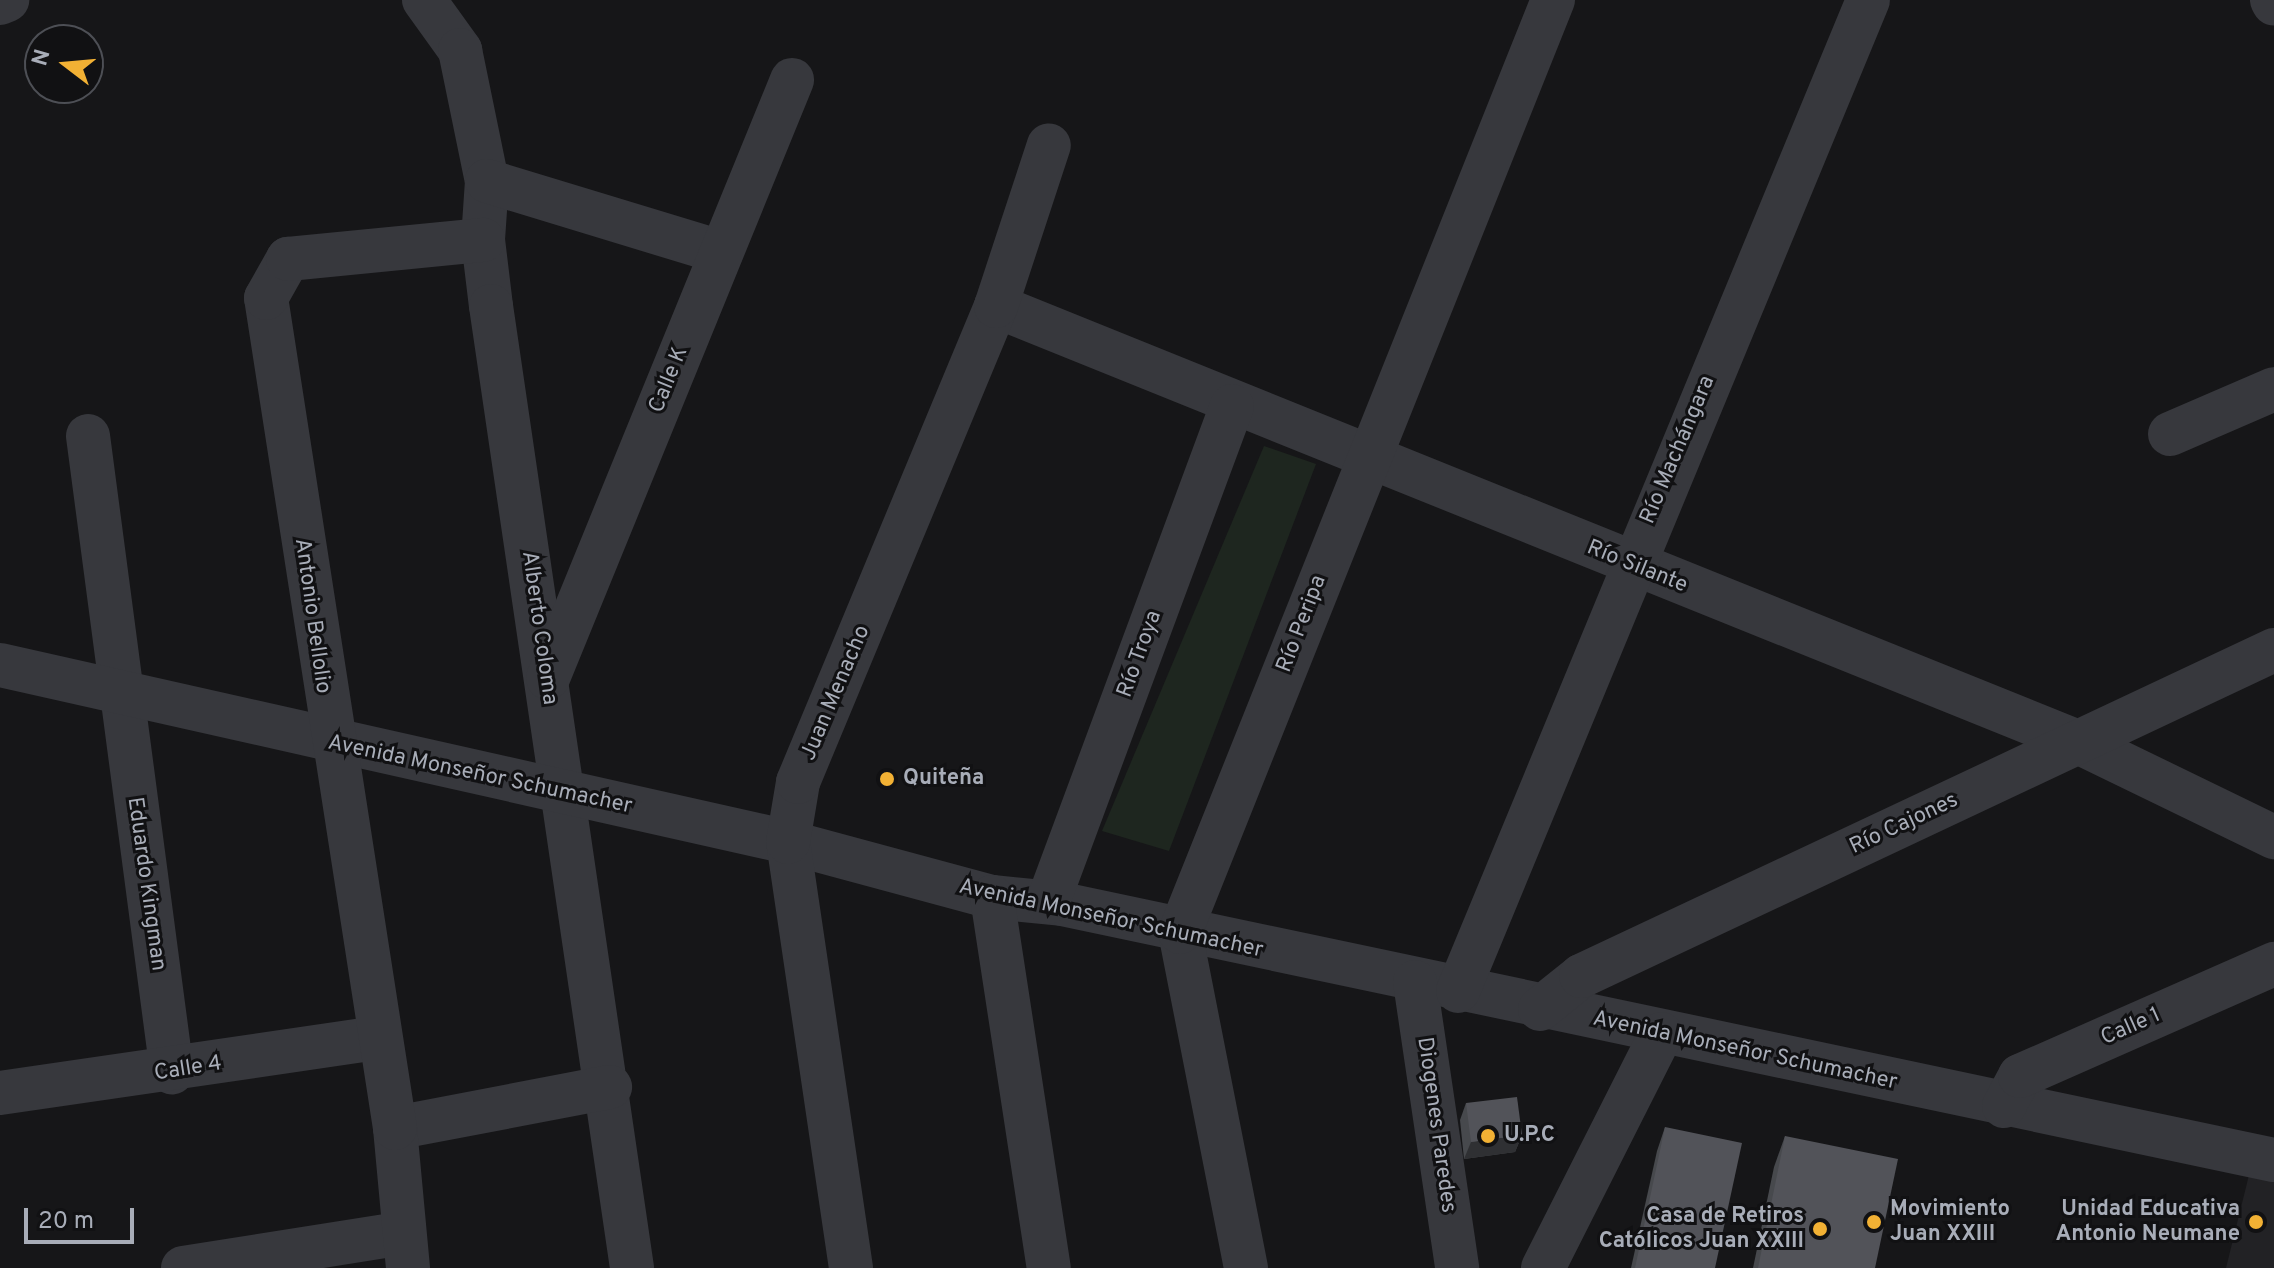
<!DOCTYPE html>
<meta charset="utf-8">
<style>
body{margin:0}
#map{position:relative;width:2274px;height:1268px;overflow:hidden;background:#161618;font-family:Overpass,sans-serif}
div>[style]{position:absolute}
.built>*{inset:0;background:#222225}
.green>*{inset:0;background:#1e261f}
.minor>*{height:44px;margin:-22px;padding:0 22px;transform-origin:22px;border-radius:22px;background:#37383d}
.wall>*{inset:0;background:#47494d}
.shaded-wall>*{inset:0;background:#2f3033}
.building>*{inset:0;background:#525359}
.dots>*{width:22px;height:22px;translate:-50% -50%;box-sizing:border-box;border:4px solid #111113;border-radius:50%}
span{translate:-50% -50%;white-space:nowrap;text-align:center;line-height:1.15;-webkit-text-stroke:6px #111113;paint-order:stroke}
.street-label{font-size:22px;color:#a8adb8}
.poi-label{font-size:22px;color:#a8adb8;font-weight:700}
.left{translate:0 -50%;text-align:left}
.right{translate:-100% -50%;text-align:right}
.north{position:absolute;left:24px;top:24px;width:80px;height:80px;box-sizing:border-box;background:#111113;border:2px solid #4d4f55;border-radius:50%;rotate:286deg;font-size:22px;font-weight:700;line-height:32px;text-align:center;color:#a8adb8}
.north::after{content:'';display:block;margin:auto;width:28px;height:36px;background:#f2b134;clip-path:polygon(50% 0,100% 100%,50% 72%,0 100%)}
.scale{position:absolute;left:24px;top:1208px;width:110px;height:36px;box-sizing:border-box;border:4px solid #a8adb8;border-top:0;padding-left:10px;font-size:24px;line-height:28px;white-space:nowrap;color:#a8adb8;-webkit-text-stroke:6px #111113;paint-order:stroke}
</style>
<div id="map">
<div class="built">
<div style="clip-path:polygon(2250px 1171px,2274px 1177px,2274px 1268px,2226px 1268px)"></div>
</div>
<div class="green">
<div style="clip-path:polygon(1264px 446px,1316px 464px,1169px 851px,1102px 831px)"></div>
</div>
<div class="minor">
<div style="left:424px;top:0;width:62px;rotate:54.2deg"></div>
<div style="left:460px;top:50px;width:134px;rotate:78.4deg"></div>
<div style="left:487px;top:181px;width:59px;rotate:93.9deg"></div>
<div style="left:483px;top:240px;width:66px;rotate:83.1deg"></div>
<div style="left:491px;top:306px;width:972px;rotate:81.66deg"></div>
<div style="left:2272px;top:0;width:4px;rotate:63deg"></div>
<div style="left:0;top:3px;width:8px;rotate:-23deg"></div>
<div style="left:487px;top:181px;width:245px;rotate:16.9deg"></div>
<div style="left:996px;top:306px;width:1167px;rotate:21.95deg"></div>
<div style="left:2078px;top:742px;width:218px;rotate:25.9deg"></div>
<div style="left:2170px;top:434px;width:113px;rotate:-23.4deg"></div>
<div style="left:88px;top:436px;width:642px;rotate:82.48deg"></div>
<div style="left:0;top:665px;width:808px;rotate:12.66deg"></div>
<div style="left:788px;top:842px;width:211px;rotate:15.1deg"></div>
<div style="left:992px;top:897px;width:70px;rotate:5.7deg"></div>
<div style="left:1062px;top:904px;width:1239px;rotate:11.93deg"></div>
<div style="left:548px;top:678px;width:646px;rotate:-67.8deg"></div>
<div style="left:992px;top:897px;width:375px;rotate:81.3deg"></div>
<div style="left:1048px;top:902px;width:529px;rotate:-69.65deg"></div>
<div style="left:1415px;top:982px;width:289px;rotate:81.6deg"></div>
<div style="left:1458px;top:991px;width:1072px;rotate:-67.52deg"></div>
<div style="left:1540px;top:1009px;width:53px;rotate:-38.8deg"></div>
<div style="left:1581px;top:976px;width:766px;rotate:-25.19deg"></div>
<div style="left:0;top:1093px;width:379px;rotate:-8.3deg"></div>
<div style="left:2004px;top:1106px;width:34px;rotate:-62deg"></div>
<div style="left:2020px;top:1076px;width:278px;rotate:-23.8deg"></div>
<div style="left:395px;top:1128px;width:219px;rotate:-10.8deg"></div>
<div style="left:183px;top:1268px;width:223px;rotate:-9deg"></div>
<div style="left:408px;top:1268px;width:141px;rotate:-95.3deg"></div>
<div style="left:395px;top:1128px;width:840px;rotate:-98.83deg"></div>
<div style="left:266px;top:298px;width:45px;rotate:-60.6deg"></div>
<div style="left:288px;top:259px;width:196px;rotate:-5.6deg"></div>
<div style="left:851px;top:1268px;width:431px;rotate:-98.4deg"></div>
<div style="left:788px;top:842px;width:61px;rotate:-80.5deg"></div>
<div style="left:798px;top:782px;width:516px;rotate:-67.41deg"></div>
<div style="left:996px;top:306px;width:169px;rotate:-71.8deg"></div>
<div style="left:1246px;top:1268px;width:342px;rotate:-101.1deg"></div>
<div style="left:1180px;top:932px;width:1004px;rotate:-68.19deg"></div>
<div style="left:1543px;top:1268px;width:262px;rotate:-63.2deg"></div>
</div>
<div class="wall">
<div style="clip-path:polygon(1466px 1103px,1522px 1135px,1515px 1152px,1464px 1159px,1460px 1120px)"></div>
<div style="clip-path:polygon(1665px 1127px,1715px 1268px,1631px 1268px,1657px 1151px)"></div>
<div style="clip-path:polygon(1785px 1136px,1875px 1268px,1753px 1268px,1774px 1167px)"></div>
</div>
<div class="shaded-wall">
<div style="clip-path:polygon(1522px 1135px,1515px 1152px,1464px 1159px,1471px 1142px)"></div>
</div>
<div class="building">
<div style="clip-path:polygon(1517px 1097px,1522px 1135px,1471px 1142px,1466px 1103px)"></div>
<div style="clip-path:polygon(1665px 1127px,1742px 1143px,1715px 1268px,1635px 1268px)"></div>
<div style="clip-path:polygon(1785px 1136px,1898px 1159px,1875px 1268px,1758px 1268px)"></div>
</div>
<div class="dots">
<div style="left:887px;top:779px;background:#f2b134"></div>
<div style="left:1488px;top:1136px;background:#f2b134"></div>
<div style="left:1874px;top:1222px;background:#f2b134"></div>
<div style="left:2256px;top:1222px;background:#f2b134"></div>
<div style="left:1820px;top:1229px;background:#f2b134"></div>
</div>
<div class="street-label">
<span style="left:669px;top:380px;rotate:-68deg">Calle K</span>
<span style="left:1678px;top:450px;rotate:-67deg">Río Machángara</span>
<span style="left:1637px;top:567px;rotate:22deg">Río Silante</span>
<span style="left:312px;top:616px;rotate:82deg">Antonio Bellolio</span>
<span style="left:1302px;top:624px;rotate:-69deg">Río Peripa</span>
<span style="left:539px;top:628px;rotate:82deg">Alberto Coloma</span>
<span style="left:1140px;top:654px;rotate:-70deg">Río Troya</span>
<span style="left:836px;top:693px;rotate:-67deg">Juan Menacho</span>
<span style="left:480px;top:775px;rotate:12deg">Avenida Monseñor Schumacher</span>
<span style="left:1904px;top:824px;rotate:-25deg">Río Cajones</span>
<span style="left:146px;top:884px;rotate:82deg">Eduardo Kingman</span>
<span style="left:1111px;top:919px;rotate:12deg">Avenida Monseñor Schumacher</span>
<span style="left:2131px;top:1027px;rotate:-24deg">Calle 1</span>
<span style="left:1745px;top:1051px;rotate:12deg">Avenida Monseñor Schumacher</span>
<span style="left:188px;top:1069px;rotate:-9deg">Calle 4</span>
<span style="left:1436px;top:1125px;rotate:82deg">Diogenes Paredes</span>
</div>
<div class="poi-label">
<span class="left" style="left:903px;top:779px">Quiteña</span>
<span class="left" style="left:1504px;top:1136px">U.P.C</span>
<span class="left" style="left:1890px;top:1222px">Movimiento<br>Juan XXIII</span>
<span class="right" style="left:2240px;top:1222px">Unidad Educativa<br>Antonio Neumane</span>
<span class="right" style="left:1804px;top:1229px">Casa de Retiros<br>Católicos Juan XXIII</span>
</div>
<div class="north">N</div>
<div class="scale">20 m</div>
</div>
